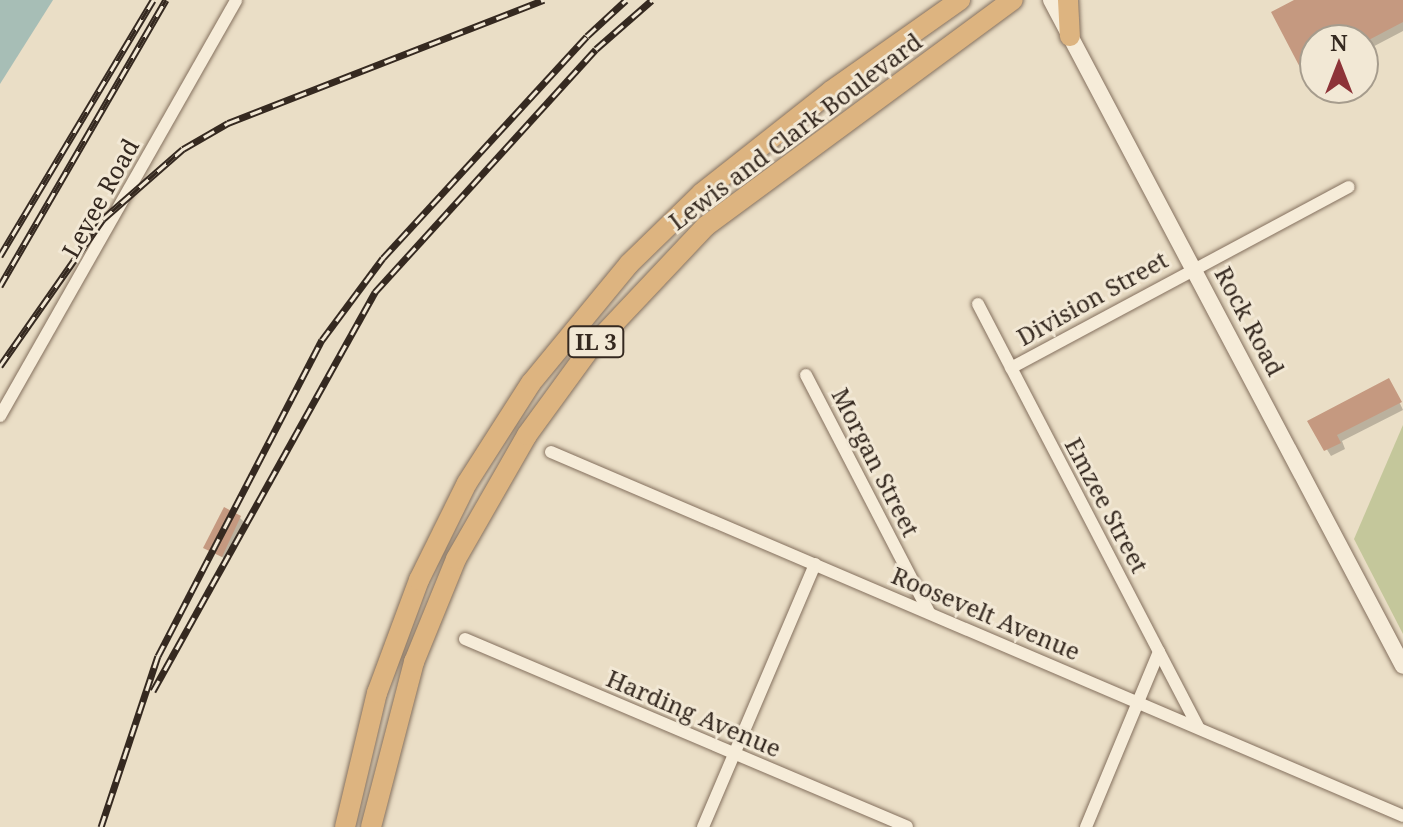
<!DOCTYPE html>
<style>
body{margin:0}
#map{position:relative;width:1403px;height:827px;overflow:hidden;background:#eadec6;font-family:"Noto Serif",serif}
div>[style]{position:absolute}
.green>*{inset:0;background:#c4c79b}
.water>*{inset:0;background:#a7beb6}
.shadow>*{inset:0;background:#0003}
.building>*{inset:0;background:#c59980}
.roads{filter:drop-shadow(0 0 2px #84705e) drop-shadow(0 0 2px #84705e)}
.minor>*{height:12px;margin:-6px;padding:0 6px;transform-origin:6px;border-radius:6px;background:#f6ecd9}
.secondary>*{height:16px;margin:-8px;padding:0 8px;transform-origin:8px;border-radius:8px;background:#f6ecd9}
.trunk>*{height:20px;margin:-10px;padding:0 10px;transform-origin:10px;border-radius:10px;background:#ddb480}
.rail>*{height:7px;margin-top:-3.5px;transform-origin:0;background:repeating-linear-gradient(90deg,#f2e8d5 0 12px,#352920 0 24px);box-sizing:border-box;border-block:2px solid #352920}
span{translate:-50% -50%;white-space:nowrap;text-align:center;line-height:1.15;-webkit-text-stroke:6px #f2e8d5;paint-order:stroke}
.shield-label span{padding:2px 6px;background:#f2e8d5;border:2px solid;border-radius:6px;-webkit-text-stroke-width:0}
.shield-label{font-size:22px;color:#352920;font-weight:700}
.street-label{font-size:24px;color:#352920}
.north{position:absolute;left:1299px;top:24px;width:80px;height:80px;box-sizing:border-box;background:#f2e8d5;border:2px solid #a69c8d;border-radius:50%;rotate:0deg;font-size:22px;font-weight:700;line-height:32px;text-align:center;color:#352920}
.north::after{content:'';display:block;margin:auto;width:28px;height:36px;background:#8d3338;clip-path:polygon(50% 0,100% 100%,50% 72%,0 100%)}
</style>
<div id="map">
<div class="green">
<div style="clip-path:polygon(1403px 425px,1403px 634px,1354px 539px)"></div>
</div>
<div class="water">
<div style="clip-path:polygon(0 0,53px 0,0 84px)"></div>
</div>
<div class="shadow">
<div style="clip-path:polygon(1299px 0,1403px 0,1403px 31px,1363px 52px,1363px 40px,1315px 40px,1312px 80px,1306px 74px)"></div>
<div style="clip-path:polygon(1389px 380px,1403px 410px,1342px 441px,1345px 449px,1331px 456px,1310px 422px)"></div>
<div style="clip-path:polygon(240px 518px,244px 522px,227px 560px,206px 547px)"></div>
</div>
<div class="building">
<div style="clip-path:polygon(1294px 0,1403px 0,1403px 22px,1363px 43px,1315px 40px,1315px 69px,1304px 75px,1271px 12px)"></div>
<div style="clip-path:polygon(1389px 378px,1402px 402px,1337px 435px,1341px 443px,1324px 451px,1307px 421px)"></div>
<div style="clip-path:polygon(224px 507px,241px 516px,222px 557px,203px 548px)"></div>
</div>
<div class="roads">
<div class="minor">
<div style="left:978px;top:304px;width:477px;rotate:62.5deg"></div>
<div style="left:1011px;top:368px;width:383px;rotate:-28.2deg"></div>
<div style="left:806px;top:375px;width:267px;rotate:62.6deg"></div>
<div style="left:0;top:416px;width:478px;rotate:-60.4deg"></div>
<div style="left:551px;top:452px;width:926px;rotate:23.13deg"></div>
<div style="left:465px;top:639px;width:480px;rotate:23deg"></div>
<div style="left:703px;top:827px;width:286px;rotate:-66.9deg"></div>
<div style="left:1086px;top:827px;width:190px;rotate:-67.4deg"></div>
</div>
<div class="secondary">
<div style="left:1051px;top:0;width:753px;rotate:62.14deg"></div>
</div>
<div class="trunk">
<div style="left:1068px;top:0;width:36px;rotate:87deg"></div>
<div style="left:345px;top:827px;width:138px;rotate:-76.6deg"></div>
<div style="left:377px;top:693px;width:121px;rotate:-69.6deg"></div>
<div style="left:419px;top:580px;width:108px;rotate:-63.7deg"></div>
<div style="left:467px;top:483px;width:119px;rotate:-57.4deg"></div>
<div style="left:531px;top:383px;width:154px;rotate:-50.5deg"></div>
<div style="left:629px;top:264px;width:102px;rotate:-44.2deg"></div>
<div style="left:702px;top:193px;width:164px;rotate:-38.3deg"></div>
<div style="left:831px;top:91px;width:158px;rotate:-35.2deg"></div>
<div style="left:371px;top:827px;width:171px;rotate:-75.4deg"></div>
<div style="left:414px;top:662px;width:111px;rotate:-67.8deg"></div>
<div style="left:456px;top:559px;width:143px;rotate:-60.2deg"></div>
<div style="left:527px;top:435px;width:105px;rotate:-53.9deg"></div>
<div style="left:589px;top:350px;width:170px;rotate:-46.7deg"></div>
<div style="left:706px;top:226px;width:381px;rotate:-36.4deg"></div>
</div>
</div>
<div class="rail">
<div style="left:0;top:256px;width:298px;rotate:-59.1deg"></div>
<div style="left:0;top:286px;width:331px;rotate:-59.9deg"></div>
<div style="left:0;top:366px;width:179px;rotate:-55deg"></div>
<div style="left:103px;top:219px;width:106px;rotate:-41.2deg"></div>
<div style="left:183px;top:149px;width:52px;rotate:-30deg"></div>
<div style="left:228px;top:123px;width:339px;rotate:-21.3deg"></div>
<div style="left:153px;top:691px;width:457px;rotate:-60.9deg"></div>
<div style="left:375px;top:292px;width:328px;rotate:-47.7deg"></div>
<div style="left:596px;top:49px;width:74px;rotate:-41.2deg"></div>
<div style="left:101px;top:827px;width:180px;rotate:-71.6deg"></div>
<div style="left:158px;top:656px;width:356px;rotate:-62.6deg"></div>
<div style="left:322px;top:340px;width:102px;rotate:-53.4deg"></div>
<div style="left:383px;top:258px;width:301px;rotate:-47.4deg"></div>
<div style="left:587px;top:36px;width:53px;rotate:-42.7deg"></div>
</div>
<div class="shield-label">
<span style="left:596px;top:342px">IL 3</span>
</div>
<div class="street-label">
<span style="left:795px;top:131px;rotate:-37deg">Lewis and Clark Boulevard</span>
<span style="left:100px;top:198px;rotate:-61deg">Levee Road</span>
<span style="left:1092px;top:298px;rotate:-29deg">Division Street</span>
<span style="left:1250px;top:321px;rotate:62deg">Rock Road</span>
<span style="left:876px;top:462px;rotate:63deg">Morgan Street</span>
<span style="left:1107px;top:505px;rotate:62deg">Emzee Street</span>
<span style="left:986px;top:613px;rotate:23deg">Roosevelt Avenue</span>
<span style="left:694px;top:713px;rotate:23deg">Harding Avenue</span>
</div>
<div class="north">N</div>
</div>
